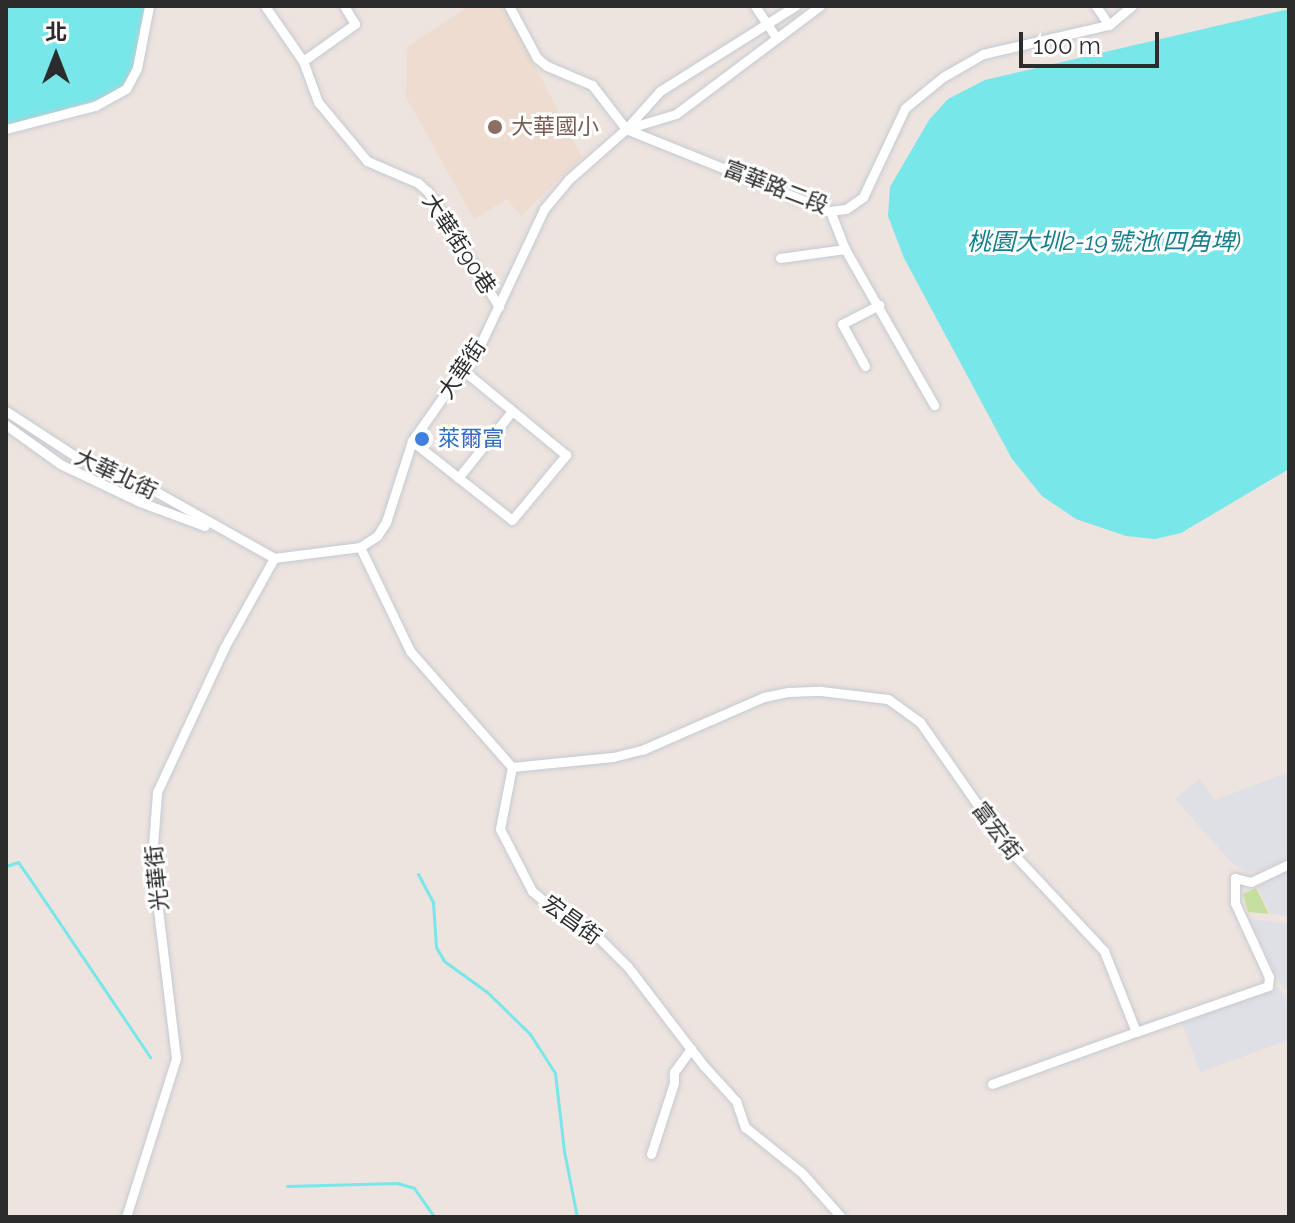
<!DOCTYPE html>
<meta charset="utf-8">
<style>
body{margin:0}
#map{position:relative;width:1295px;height:1223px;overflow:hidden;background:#ede3df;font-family:Raleway,"Noto Sans TC",sans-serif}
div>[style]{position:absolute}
.industrial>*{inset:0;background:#dfdfe6}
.education>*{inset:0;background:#eddccf}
.green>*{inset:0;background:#c5e09e}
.water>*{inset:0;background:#78e7e9}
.stream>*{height:3px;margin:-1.5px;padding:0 1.5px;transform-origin:1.5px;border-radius:1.5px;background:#78e7e9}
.roads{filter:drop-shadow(0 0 2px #c3cad1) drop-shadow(0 0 2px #c3cad1)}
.minor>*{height:9px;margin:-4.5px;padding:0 4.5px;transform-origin:4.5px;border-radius:4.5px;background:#fff}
.dots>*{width:22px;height:22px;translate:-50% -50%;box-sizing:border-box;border:4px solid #fff;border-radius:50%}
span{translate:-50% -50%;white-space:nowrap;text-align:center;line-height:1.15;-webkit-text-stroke:6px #fff;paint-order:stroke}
.education-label{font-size:22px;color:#785e54}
.left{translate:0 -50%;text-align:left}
.street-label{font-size:22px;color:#2c2c2c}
.shop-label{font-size:22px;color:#366cbe}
.water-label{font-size:24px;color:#147f8a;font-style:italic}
.frame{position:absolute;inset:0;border:8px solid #2c2c2c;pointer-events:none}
.north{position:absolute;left:16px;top:16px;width:80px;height:80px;-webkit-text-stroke:6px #fff;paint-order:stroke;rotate:0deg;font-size:22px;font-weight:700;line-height:32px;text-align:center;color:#2c2c2c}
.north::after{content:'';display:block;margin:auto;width:28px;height:36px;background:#2c2c2c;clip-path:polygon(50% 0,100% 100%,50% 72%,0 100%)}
.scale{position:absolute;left:1019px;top:32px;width:140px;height:36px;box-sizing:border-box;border:4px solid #2c2c2c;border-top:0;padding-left:10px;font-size:24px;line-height:28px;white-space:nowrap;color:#2c2c2c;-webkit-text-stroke:6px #fff;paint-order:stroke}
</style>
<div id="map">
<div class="industrial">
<div style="clip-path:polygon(1289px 772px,1289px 857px,1261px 870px,1248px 872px,1234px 865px,1175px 799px,1200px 779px,1215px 800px)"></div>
<div style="clip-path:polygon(1289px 871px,1289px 917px,1271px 914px,1257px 887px)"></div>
<div style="clip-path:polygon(1250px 919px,1289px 924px,1289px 987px,1283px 989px)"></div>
<div style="clip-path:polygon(1279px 987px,1289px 1006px,1289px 1040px,1200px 1072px,1181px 1022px)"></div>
</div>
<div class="education">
<div style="clip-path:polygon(469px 6px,504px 6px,582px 157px,521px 216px,507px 199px,474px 219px,406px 97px,407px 47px)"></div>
</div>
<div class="green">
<div style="clip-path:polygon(1256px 888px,1269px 914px,1248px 912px,1243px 894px)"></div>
</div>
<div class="water">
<div style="clip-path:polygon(6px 6px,146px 6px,134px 68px,122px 86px,104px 98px,6px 126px)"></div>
<div style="clip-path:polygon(1289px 9px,1289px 469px,1181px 533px,1155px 539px,1126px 536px,1076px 519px,1042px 496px,1012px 459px,904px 258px,888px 216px,890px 187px,929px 120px,948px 99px,985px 80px)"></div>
</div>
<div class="stream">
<div style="left:6px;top:866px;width:13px;rotate:-18deg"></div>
<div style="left:18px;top:862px;width:21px;rotate:55deg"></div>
<div style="left:30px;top:879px;width:215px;rotate:56deg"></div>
<div style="left:418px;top:874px;width:32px;rotate:62deg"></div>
<div style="left:433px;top:902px;width:45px;rotate:86.2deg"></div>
<div style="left:436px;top:947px;width:16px;rotate:60deg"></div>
<div style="left:444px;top:961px;width:53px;rotate:35.8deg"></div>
<div style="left:487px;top:992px;width:60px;rotate:44.3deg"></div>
<div style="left:530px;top:1034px;width:46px;rotate:57.3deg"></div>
<div style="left:555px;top:1073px;width:79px;rotate:83.4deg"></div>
<div style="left:564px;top:1151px;width:67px;rotate:78.9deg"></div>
<div style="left:287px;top:1186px;width:110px;rotate:-1.6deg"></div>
<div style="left:397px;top:1183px;width:18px;rotate:16deg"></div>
<div style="left:414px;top:1188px;width:35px;rotate:55deg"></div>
</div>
<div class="roads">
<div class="minor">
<div style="left:265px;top:6px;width:67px;rotate:55.4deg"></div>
<div style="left:303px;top:61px;width:44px;rotate:69.9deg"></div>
<div style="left:318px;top:102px;width:77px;rotate:50.3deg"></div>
<div style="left:367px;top:161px;width:56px;rotate:23.3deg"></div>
<div style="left:418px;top:183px;width:13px;rotate:42deg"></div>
<div style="left:428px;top:192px;width:135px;rotate:58.3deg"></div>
<div style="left:509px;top:6px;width:59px;rotate:61.7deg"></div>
<div style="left:537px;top:58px;width:13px;rotate:39deg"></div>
<div style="left:547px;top:66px;width:49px;rotate:22.9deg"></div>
<div style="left:592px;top:85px;width:56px;rotate:52.3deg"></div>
<div style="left:755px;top:6px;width:37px;rotate:56deg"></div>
<div style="left:1096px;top:6px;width:23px;rotate:56deg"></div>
<div style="left:303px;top:61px;width:64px;rotate:-35.4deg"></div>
<div style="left:355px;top:24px;width:21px;rotate:-121deg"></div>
<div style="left:6px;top:129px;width:92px;rotate:-14.5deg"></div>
<div style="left:95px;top:106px;width:35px;rotate:-29deg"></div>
<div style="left:126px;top:89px;width:24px;rotate:-62deg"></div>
<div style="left:137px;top:68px;width:63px;rotate:-79deg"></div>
<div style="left:626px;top:129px;width:220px;rotate:21.9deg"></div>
<div style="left:830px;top:211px;width:16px;rotate:-7deg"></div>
<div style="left:846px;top:209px;width:21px;rotate:-35deg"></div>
<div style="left:863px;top:197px;width:98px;rotate:-64.7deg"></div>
<div style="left:905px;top:108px;width:49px;rotate:-39.2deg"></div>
<div style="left:943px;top:77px;width:46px;rotate:-29.9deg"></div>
<div style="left:983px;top:54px;width:129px;rotate:-13deg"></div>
<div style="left:1109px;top:25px;width:30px;rotate:-40deg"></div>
<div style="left:626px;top:129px;width:52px;rotate:-16.7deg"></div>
<div style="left:676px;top:114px;width:180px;rotate:-36.9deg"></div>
<div style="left:830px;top:211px;width:41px;rotate:68.5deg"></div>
<div style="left:845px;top:249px;width:180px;rotate:60.3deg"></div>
<div style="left:780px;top:258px;width:66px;rotate:-7.9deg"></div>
<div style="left:865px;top:366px;width:48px;rotate:-118.7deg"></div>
<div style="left:842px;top:324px;width:42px;rotate:-27.2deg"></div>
<div style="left:6px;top:411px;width:82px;rotate:33.1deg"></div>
<div style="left:75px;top:456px;width:85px;rotate:23.6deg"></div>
<div style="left:153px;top:490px;width:139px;rotate:29.3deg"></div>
<div style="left:6px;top:425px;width:67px;rotate:35.8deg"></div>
<div style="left:60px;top:464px;width:89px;rotate:25.4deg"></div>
<div style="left:140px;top:502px;width:69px;rotate:20.3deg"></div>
<div style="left:412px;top:441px;width:127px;rotate:38.3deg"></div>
<div style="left:512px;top:520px;width:85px;rotate:-50.3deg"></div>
<div style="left:566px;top:455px;width:134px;rotate:-140.5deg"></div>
<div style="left:458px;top:478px;width:86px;rotate:-51.1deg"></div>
<div style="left:360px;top:547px;width:115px;rotate:64.3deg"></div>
<div style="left:410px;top:651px;width:154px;rotate:48.7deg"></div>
<div style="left:512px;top:767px;width:63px;rotate:101deg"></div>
<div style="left:500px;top:829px;width:70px;rotate:62.7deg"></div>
<div style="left:532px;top:891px;width:34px;rotate:40deg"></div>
<div style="left:558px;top:913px;width:29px;rotate:22deg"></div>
<div style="left:585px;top:924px;width:61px;rotate:45deg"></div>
<div style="left:628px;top:967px;width:125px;rotate:52.5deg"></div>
<div style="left:704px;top:1066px;width:47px;rotate:47.6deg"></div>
<div style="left:736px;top:1101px;width:28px;rotate:71deg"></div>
<div style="left:745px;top:1127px;width:73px;rotate:38.9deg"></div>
<div style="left:802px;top:1173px;width:59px;rotate:48.4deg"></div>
<div style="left:274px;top:558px;width:87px;rotate:-7.3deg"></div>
<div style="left:360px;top:547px;width:20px;rotate:-33deg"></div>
<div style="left:377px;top:536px;width:17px;rotate:-57deg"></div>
<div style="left:386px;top:522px;width:85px;rotate:-72.2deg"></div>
<div style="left:412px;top:441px;width:120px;rotate:-54.9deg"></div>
<div style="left:481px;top:343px;width:148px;rotate:-64.8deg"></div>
<div style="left:544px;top:209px;width:38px;rotate:-50deg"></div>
<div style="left:568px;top:180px;width:77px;rotate:-41.3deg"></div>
<div style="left:626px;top:129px;width:51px;rotate:-48.2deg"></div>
<div style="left:660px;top:91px;width:160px;rotate:-32.2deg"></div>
<div style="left:512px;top:767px;width:101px;rotate:-5.7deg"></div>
<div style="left:613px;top:757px;width:30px;rotate:-14deg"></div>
<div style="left:642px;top:750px;width:133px;rotate:-23.5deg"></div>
<div style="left:764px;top:697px;width:25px;rotate:-12deg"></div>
<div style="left:788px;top:692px;width:33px;rotate:-2deg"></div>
<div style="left:821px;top:691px;width:67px;rotate:6.8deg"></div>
<div style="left:888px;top:699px;width:39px;rotate:36deg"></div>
<div style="left:920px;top:722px;width:154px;rotate:55.1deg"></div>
<div style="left:1008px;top:848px;width:141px;rotate:47deg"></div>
<div style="left:1104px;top:951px;width:87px;rotate:68.4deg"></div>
<div style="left:1136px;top:1032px;width:140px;rotate:-19.2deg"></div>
<div style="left:1268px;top:986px;width:9px;rotate:-84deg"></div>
<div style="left:1269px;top:977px;width:81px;rotate:-114.7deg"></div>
<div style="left:1235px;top:903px;width:25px;rotate:-90deg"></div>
<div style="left:1235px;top:878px;width:16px;rotate:14deg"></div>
<div style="left:1251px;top:882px;width:42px;rotate:-25.3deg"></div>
<div style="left:992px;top:1084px;width:153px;rotate:-19.9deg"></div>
<div style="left:651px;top:1154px;width:75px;rotate:-72.1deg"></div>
<div style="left:674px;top:1083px;width:11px;rotate:-90deg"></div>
<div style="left:674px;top:1072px;width:29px;rotate:-54deg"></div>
<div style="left:126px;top:1217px;width:167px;rotate:-72.5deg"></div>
<div style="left:176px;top:1058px;width:200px;rotate:-96.9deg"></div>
<div style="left:152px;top:859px;width:67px;rotate:-85.7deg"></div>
<div style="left:157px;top:792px;width:159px;rotate:-65deg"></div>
<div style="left:224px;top:648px;width:103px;rotate:-60.9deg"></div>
</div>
</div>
<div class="dots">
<div style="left:495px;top:127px;background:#8d6e63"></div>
<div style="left:422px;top:439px;background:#3f7fe0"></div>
</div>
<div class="education-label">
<span class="left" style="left:511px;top:127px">大華國小</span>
</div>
<div class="street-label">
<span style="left:776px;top:187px;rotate:21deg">富華路二段</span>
<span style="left:459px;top:244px;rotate:57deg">大華街90巷</span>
<span style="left:462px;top:369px;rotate:-56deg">大華街</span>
<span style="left:116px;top:474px;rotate:25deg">大華北街</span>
<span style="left:997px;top:831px;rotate:53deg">富宏街</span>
<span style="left:157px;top:878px;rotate:-96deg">光華街</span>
<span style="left:572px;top:920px;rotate:36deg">宏昌街</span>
</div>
<div class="shop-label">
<span class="left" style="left:438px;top:439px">萊爾富</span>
</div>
<div class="water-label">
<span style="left:1104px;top:242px">桃園大圳2-19號池(四角埤)</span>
</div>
<div class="frame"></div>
<div class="north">北</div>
<div class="scale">100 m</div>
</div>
